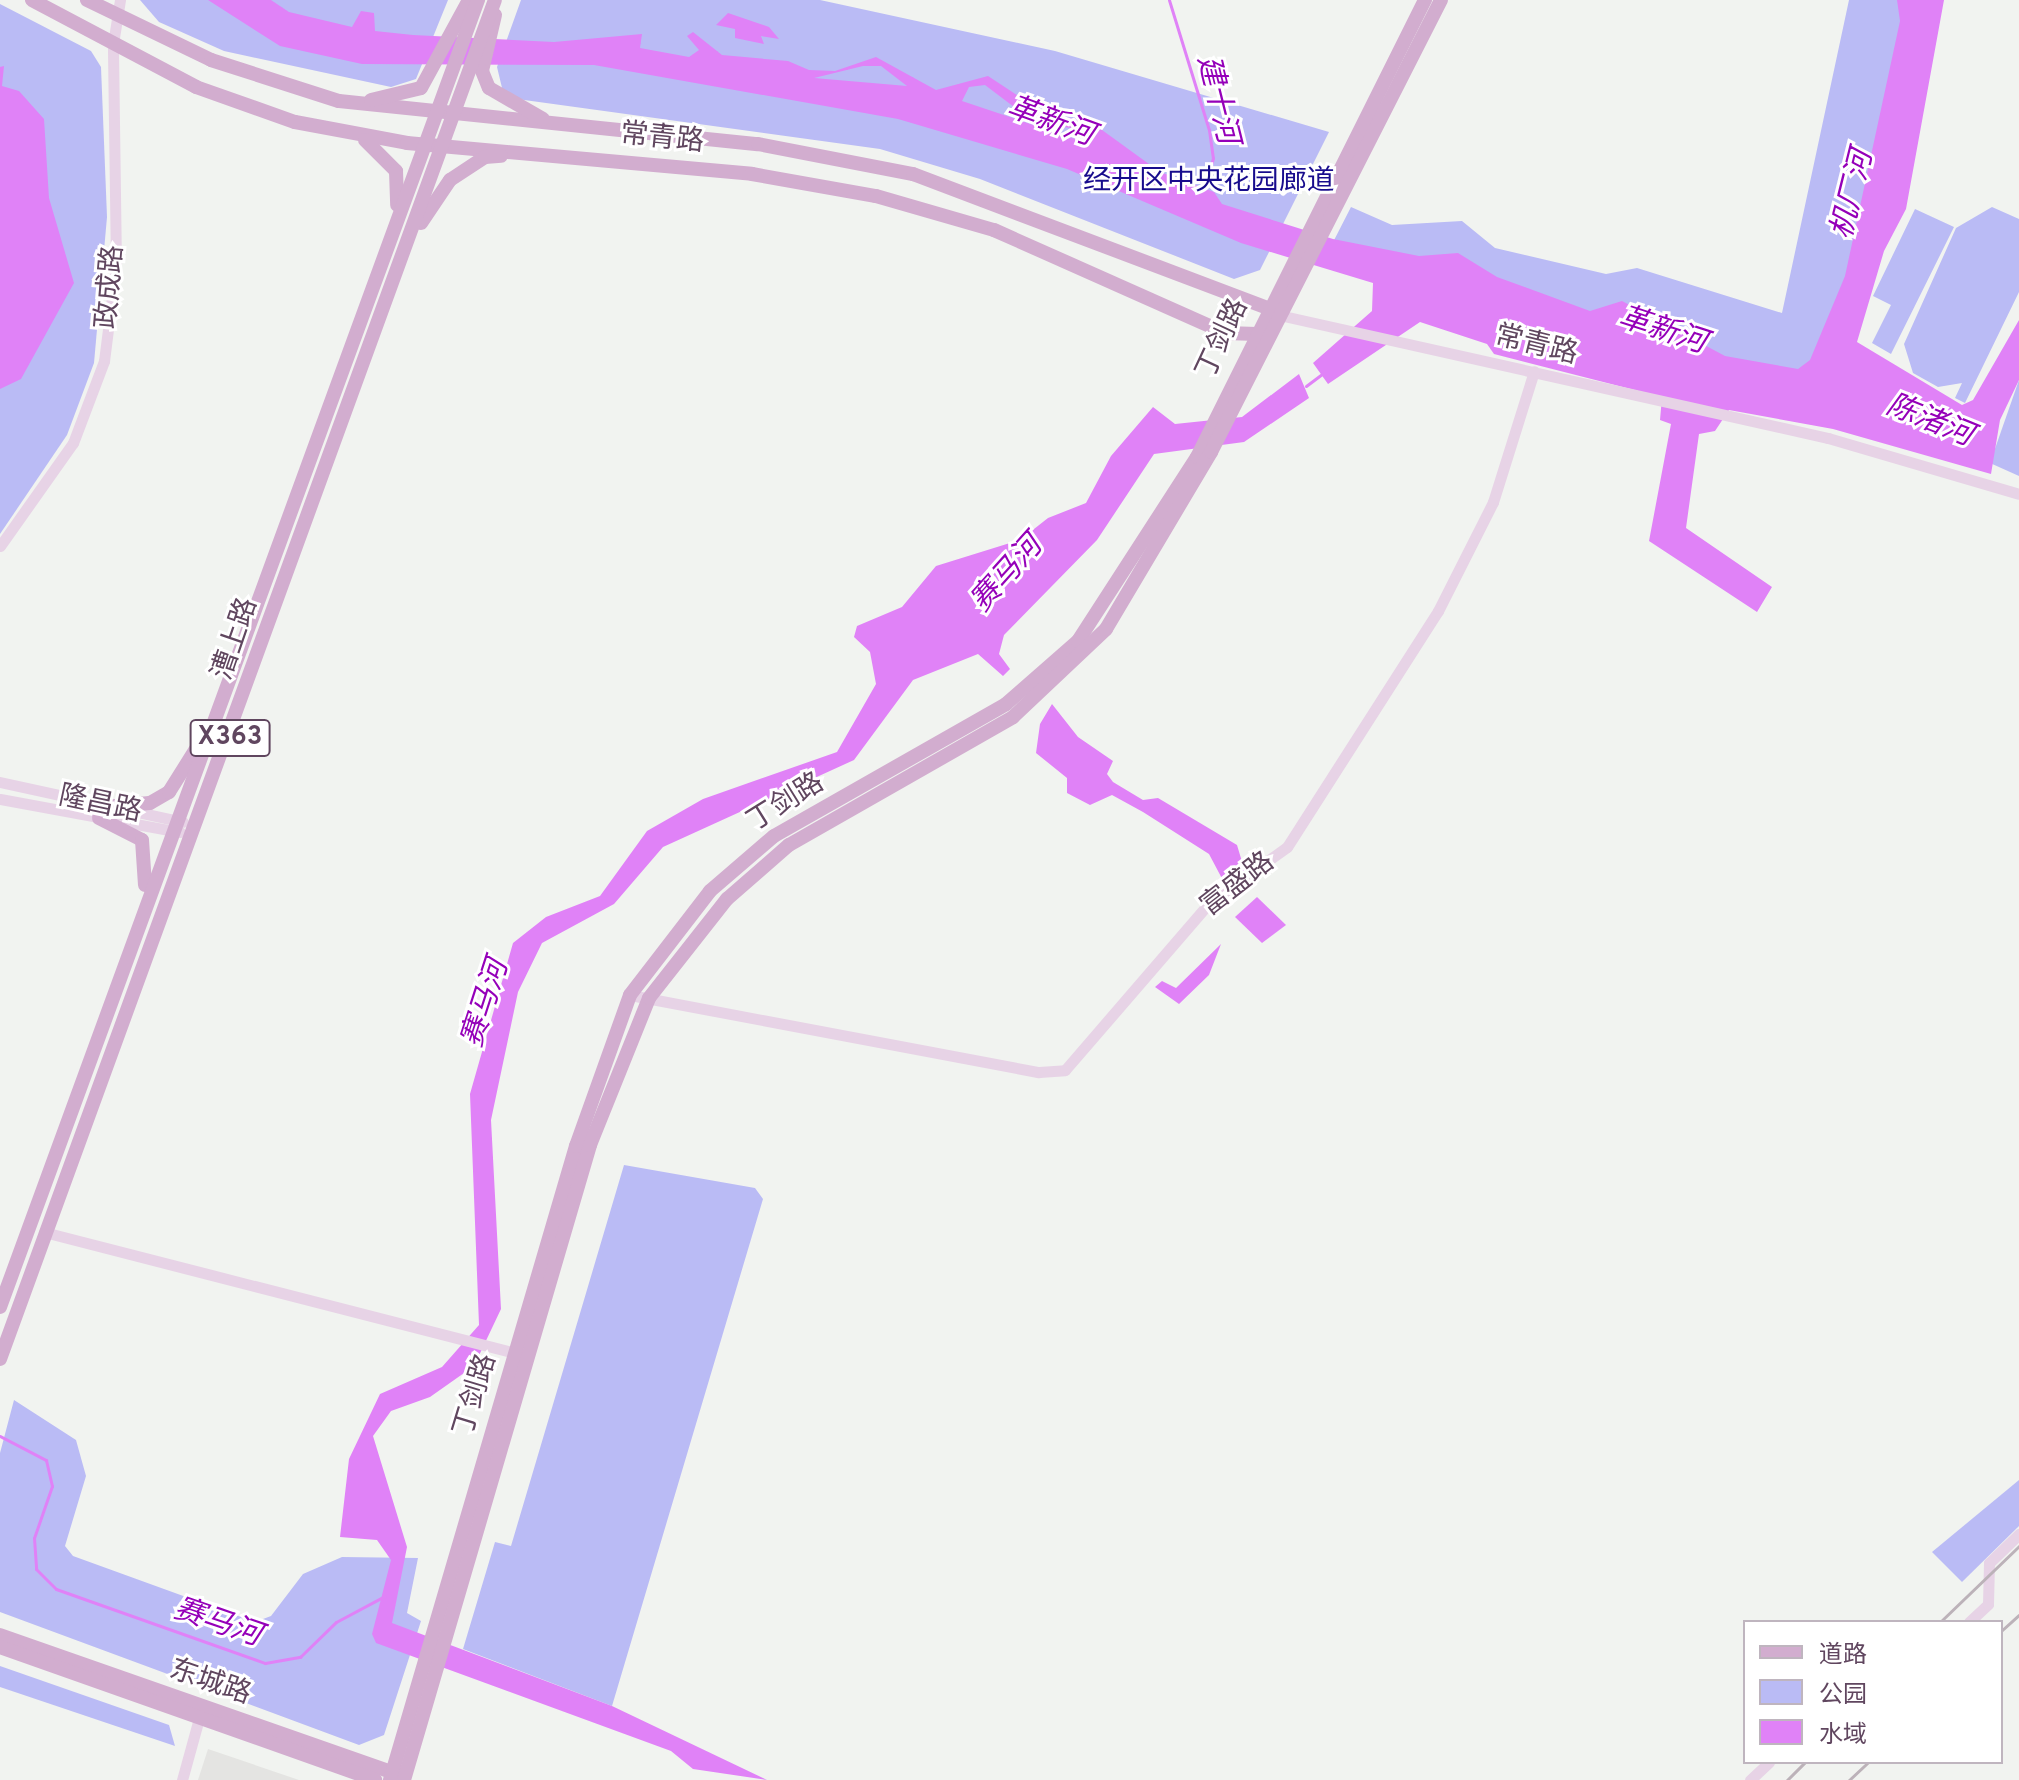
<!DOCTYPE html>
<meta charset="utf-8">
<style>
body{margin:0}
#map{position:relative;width:2019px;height:1780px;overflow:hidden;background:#f1f3f0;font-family:Overpass,"Noto Sans SC",sans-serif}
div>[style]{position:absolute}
.education>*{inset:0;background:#e4e4e2}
.green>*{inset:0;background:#babbf5}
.water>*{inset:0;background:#e082f7}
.stream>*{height:3px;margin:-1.5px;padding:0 1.5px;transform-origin:1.5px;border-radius:1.5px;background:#e082f7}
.minor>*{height:11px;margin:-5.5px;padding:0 5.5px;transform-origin:5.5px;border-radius:5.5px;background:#e7d3e6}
.major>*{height:14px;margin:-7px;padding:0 7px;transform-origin:7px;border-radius:7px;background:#d2adcf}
.rail>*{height:3px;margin:-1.5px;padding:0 1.5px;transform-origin:1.5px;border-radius:1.5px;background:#bcb2b9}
span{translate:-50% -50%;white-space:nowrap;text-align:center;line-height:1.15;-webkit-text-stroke:6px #fff;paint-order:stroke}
.shield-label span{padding:2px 6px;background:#fff;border:2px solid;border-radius:6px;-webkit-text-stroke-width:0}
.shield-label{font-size:26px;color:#60465f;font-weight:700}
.street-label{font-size:28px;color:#60465f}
.park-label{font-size:28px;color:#180c8d}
.water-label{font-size:30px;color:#9500b9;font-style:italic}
.legend{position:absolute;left:1743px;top:1620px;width:260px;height:144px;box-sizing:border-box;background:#fff;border:2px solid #bfb5bf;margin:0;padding:10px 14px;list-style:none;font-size:24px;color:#60465f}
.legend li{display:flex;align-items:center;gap:16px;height:40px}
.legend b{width:40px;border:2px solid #bfb5bf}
</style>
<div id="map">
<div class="education">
<div style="clip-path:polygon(208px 1749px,299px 1780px,198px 1780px)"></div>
</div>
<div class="green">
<div style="clip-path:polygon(140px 0,448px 0,416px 79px,391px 87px,224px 51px,159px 22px)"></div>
<div style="clip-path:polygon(521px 0,820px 0,1055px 51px,1329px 132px,1260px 270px,1234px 279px,980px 179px,880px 149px,517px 99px,503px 92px,497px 67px)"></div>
<div style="clip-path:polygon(1849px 0,1915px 0,1871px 202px,1817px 382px,1328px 252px,1351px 207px,1392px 225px,1462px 221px,1495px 248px,1606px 274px,1637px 268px,1782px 313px)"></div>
<div style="clip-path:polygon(0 4px,91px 51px,101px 67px,107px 217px,94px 363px,67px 435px,0 534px)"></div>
<div style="clip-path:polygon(1992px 207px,2019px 219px,2019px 292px,1965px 403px,1955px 398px,1962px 383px,1938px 387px,1913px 373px,1904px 344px,1956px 228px)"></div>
<div style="clip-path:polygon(1915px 209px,1954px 227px,1891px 354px,1872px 343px,1891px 305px,1873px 296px)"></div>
<div style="clip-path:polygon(2019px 380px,2019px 476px,1990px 463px)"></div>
<div style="clip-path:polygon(624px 1165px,755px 1188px,763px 1199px,612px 1706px,463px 1649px,495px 1542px,511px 1546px)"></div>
<div style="clip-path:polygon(14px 1400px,76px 1440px,86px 1476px,65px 1546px,73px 1556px,255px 1622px,271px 1616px,303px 1574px,342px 1557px,418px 1558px,407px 1613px,421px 1621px,384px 1735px,359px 1745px,0 1612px,0 1453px)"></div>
<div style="clip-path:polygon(2019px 1480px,2019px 1526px,1962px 1582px,1932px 1552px)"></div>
<div style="clip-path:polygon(0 1666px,169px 1725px,175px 1746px,0 1687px)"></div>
</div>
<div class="water">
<div style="clip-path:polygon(evenodd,208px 0,271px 0,289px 12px,352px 27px,361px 11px,374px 13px,375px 31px,413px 35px,554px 42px,642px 34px,640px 48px,689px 57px,699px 50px,687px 36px,693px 32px,722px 55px,788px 61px,809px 70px,835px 71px,876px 57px,936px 90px,988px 76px,1044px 113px,1091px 122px,1160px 172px,1214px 192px,1222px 204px,1333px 239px,1419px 256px,1458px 253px,1497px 277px,1590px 311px,1622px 301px,1725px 356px,1798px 369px,1810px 360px,1845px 276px,1900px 21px,1897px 0,1944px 0,1906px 209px,1884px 251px,1857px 342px,1962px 405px,1973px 400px,2019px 320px,2019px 380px,2000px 420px,1991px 474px,1833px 429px,1729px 410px,1715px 431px,1699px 434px,1686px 528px,1772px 587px,1757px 612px,1649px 541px,1671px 424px,1660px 420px,1662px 397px,1494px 354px,1487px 344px,1420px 322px,1328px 384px,1313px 363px,1372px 311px,1373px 283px,1241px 243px,1067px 169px,898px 119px,594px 65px,362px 64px,280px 46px,208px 0,863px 66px,881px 66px,907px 86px,814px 78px,863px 66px,208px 0,985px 85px,1035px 123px,1078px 129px,1087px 143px,962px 101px,969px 87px,985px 85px)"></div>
<div style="clip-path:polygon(728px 13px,769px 27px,779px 39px,761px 36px,764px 44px,735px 38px,735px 29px,716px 25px)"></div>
<div style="clip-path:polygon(4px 66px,2px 86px,19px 91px,44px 119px,49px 198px,74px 283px,21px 379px,0 389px,0 67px)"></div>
<div style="clip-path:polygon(1299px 374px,1309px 398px,1244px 442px,1154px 454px,1097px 540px,1004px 635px,999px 654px,1010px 669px,1003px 676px,978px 654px,913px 680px,854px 760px,663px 847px,614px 904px,542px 943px,518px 992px,491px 1120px,501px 1309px,474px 1366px,430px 1397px,391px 1411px,373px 1436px,407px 1547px,392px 1623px,612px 1706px,767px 1780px,693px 1769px,671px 1751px,376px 1643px,372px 1634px,391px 1560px,377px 1540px,340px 1537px,349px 1459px,380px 1394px,442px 1367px,479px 1325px,470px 1094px,513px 943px,546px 917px,600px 896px,647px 831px,703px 799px,837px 752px,876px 684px,870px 652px,854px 637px,857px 626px,902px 607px,936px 566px,1020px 540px,1048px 518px,1086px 503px,1111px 456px,1153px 407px,1175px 424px,1242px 417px)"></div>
<div style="clip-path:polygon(1052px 704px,1078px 737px,1113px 761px,1107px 774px,1113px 782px,1143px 800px,1158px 798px,1237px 845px,1246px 875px,1227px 888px,1209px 854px,1143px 812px,1112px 795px,1090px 805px,1067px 793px,1067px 778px,1036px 753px,1040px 724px)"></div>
<div style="clip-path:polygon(1257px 897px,1286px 925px,1262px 943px,1235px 917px)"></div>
<div style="clip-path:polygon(1221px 944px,1209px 975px,1179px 1004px,1155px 987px,1162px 981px,1176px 988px)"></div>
</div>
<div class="stream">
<div style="left:1169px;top:0;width:136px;rotate:72.9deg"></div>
<div style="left:1209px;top:130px;width:28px;rotate:82deg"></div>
<div style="left:1213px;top:158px;width:33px;rotate:106deg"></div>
<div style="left:1306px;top:386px;width:20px;rotate:-37deg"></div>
<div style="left:0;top:1436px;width:52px;rotate:27.6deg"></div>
<div style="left:46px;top:1460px;width:27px;rotate:77deg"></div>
<div style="left:52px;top:1486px;width:55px;rotate:109.1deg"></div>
<div style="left:34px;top:1538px;width:31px;rotate:86deg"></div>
<div style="left:36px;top:1569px;width:28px;rotate:45deg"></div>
<div style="left:56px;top:1589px;width:222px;rotate:19.5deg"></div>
<div style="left:265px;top:1663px;width:36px;rotate:-10deg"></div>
<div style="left:300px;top:1657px;width:50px;rotate:-44.2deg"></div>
<div style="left:336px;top:1622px;width:55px;rotate:-28deg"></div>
</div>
<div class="minor">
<div style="left:1279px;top:315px;width:563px;rotate:12.63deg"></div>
<div style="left:1828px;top:438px;width:199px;rotate:16.3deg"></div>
<div style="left:0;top:546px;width:126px;rotate:-54.7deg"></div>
<div style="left:73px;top:443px;width:88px;rotate:-69.3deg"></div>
<div style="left:104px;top:361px;width:96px;rotate:-82.8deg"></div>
<div style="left:116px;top:266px;width:222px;rotate:-90.8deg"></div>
<div style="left:113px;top:44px;width:45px;rotate:-81deg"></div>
<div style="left:0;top:782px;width:187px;rotate:12.3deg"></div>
<div style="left:0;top:799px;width:183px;rotate:10.4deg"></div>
<div style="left:630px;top:995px;width:416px;rotate:10.7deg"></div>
<div style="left:1039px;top:1072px;width:26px;rotate:-4deg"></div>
<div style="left:1065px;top:1070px;width:221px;rotate:-49.2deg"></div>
<div style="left:1209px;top:903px;width:96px;rotate:-35.7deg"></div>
<div style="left:1287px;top:847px;width:280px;rotate:-57.4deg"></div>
<div style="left:1438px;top:611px;width:122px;rotate:-63.2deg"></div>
<div style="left:1493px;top:502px;width:137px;rotate:-72.6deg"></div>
<div style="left:44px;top:1232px;width:491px;rotate:14.4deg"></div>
<div style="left:1969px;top:1622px;width:26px;rotate:-43deg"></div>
<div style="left:1988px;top:1604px;width:41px;rotate:-88.6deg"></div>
<div style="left:1989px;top:1563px;width:42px;rotate:-44deg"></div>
<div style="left:182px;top:1780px;width:72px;rotate:-74.6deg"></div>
<div style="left:1750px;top:1780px;width:26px;rotate:-43deg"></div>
</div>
<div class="major">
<div style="left:32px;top:0;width:186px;rotate:27.9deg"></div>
<div style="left:196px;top:87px;width:105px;rotate:19.5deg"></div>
<div style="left:295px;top:122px;width:114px;rotate:10.6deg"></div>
<div style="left:407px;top:143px;width:346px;rotate:5.1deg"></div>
<div style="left:752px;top:174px;width:126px;rotate:10.1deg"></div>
<div style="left:876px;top:196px;width:123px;rotate:16.1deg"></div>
<div style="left:994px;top:230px;width:253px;rotate:24deg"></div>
<div style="left:1225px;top:333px;width:32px;rotate:2deg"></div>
<div style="left:87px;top:0;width:138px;rotate:25.8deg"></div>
<div style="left:211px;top:60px;width:134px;rotate:17.8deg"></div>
<div style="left:339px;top:101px;width:421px;rotate:5.9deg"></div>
<div style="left:758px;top:144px;width:158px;rotate:11deg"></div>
<div style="left:913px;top:174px;width:384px;rotate:20.7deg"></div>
<div style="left:495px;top:15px;width:57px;rotate:103.1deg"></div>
<div style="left:482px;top:71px;width:18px;rotate:68deg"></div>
<div style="left:489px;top:88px;width:62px;rotate:29.9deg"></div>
<div style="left:371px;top:100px;width:51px;rotate:-13.5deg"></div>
<div style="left:421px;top:88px;width:100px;rotate:-61.4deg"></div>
<div style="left:365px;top:140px;width:44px;rotate:45deg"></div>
<div style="left:396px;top:171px;width:34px;rotate:88deg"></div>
<div style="left:421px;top:223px;width:52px;rotate:-56deg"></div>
<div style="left:450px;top:180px;width:42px;rotate:-33.3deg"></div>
<div style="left:485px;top:157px;width:16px;rotate:-4deg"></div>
<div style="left:103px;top:807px;width:47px;rotate:-4.9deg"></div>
<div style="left:150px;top:803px;width:22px;rotate:-30deg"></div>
<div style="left:169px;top:792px;width:51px;rotate:-57.9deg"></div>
<div style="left:99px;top:818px;width:48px;rotate:27.1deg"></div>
<div style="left:142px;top:840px;width:45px;rotate:86.2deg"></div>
<div style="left:0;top:1307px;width:1392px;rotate:-69.91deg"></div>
<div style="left:0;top:1359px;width:1446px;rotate:-69.99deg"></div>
<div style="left:0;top:1635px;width:424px;rotate:19.3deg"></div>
<div style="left:0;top:1647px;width:398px;rotate:19.5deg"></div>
<div style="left:390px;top:1780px;width:661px;rotate:-73.65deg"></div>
<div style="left:576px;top:1146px;width:160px;rotate:-70.3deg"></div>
<div style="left:630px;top:995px;width:131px;rotate:-52.4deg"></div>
<div style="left:710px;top:891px;width:84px;rotate:-40.7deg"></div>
<div style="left:774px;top:836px;width:267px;rotate:-29.6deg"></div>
<div style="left:1006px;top:704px;width:96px;rotate:-41.2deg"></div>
<div style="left:1078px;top:641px;width:219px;rotate:-57.1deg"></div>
<div style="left:1197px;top:457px;width:511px;rotate:-63.49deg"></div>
<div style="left:404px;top:1780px;width:662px;rotate:-73.67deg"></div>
<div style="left:590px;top:1145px;width:158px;rotate:-68.1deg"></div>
<div style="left:649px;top:998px;width:126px;rotate:-51.8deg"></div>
<div style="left:727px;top:899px;width:82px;rotate:-41.1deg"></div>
<div style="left:789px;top:845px;width:258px;rotate:-29.7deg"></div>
<div style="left:1013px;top:717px;width:128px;rotate:-43.4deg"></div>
<div style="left:1106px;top:629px;width:206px;rotate:-59.3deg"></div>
<div style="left:1211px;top:452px;width:507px;rotate:-63.03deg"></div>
</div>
<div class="rail">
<div style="left:1940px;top:1622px;width:110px;rotate:-43.9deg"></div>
<div style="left:2001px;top:1631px;width:24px;rotate:-42deg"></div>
<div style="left:1787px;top:1780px;width:25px;rotate:-45deg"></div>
<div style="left:1849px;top:1780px;width:26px;rotate:-43deg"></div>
</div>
<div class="shield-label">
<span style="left:230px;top:738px">X363</span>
</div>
<div class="street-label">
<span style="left:662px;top:139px;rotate:6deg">常青路</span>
<span style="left:111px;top:287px;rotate:-85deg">政成路</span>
<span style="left:1223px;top:339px;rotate:-65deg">丁剑路</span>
<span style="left:1536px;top:346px;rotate:14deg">常青路</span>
<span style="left:236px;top:639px;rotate:-71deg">漕上路</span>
<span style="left:786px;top:803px;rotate:-32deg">丁剑路</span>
<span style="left:100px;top:805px;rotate:12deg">隆昌路</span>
<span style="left:1238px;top:885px;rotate:-38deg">富盛路</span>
<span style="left:476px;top:1395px;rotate:-73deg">丁剑路</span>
<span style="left:210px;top:1683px;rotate:19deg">东城路</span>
</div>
<div class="park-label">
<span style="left:1209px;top:182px">经开区中央花园廊道</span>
</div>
<div class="water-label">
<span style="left:1216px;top:100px;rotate:76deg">建十河</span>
<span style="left:1050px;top:123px;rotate:20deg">革新河</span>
<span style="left:1854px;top:195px;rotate:-76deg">机厂河</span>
<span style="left:1662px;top:332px;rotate:18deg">革新河</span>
<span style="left:1929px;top:422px;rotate:22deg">陈渚河</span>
<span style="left:1008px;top:575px;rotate:-48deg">赛马河</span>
<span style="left:487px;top:1004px;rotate:-72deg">赛马河</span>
<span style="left:217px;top:1624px;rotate:19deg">赛马河</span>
</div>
<ul class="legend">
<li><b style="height:10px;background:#d2adcf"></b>道路</li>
<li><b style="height:22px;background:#babbf5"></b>公园</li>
<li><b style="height:22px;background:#e082f7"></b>水域</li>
</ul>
</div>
